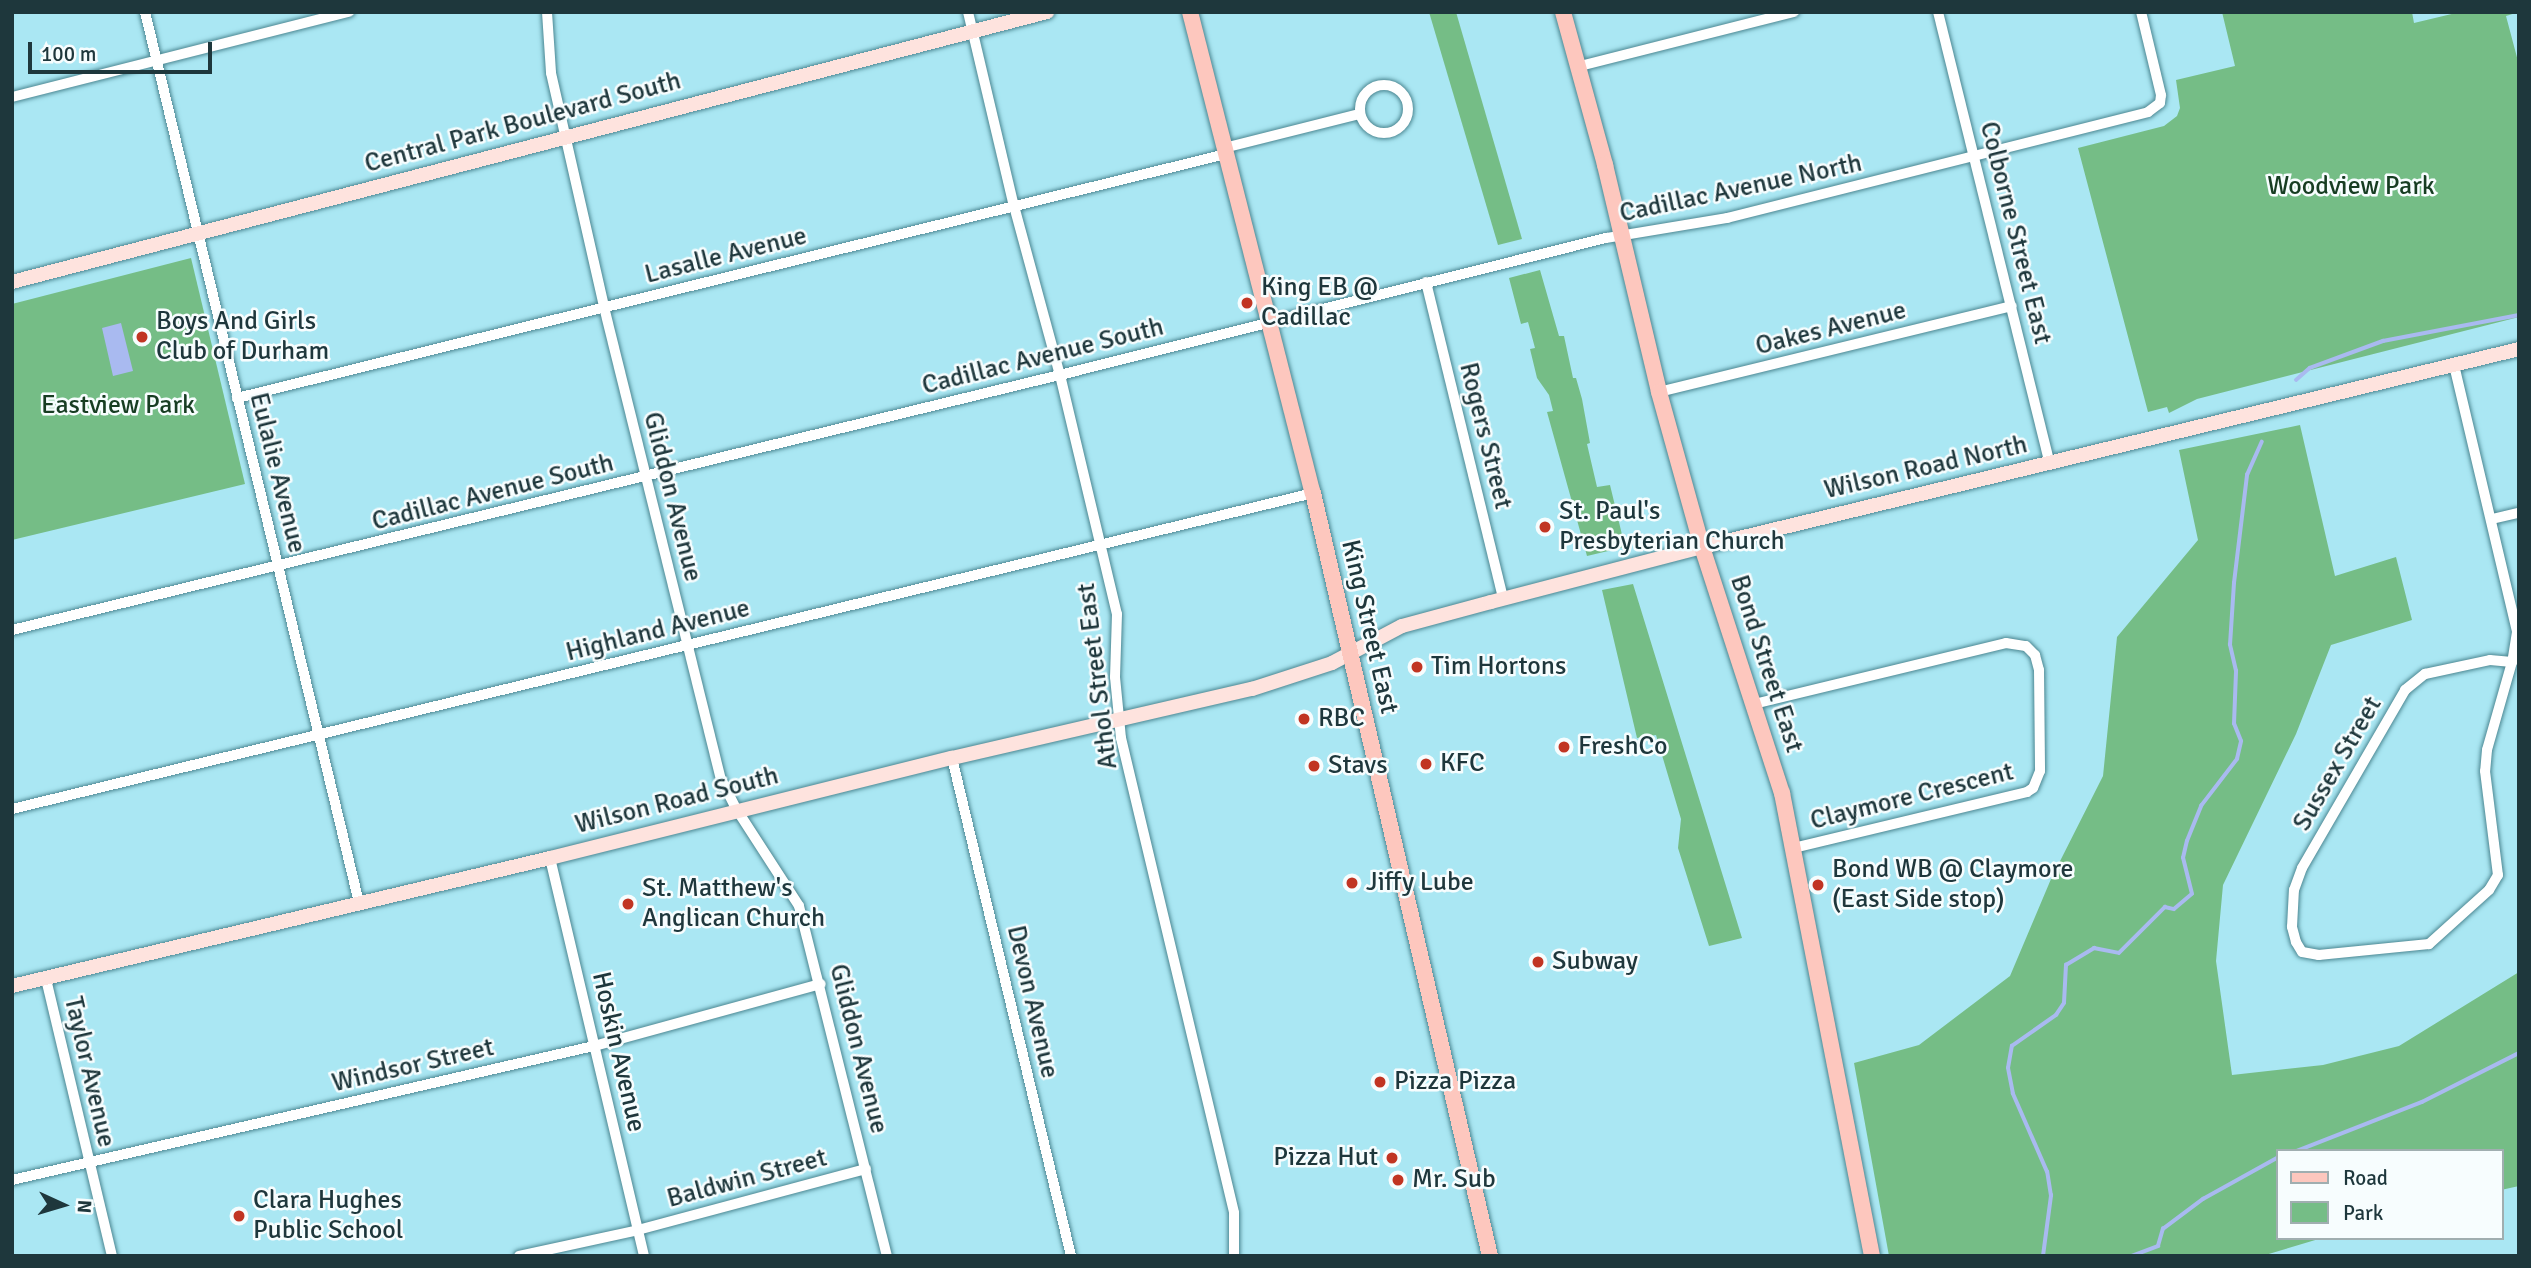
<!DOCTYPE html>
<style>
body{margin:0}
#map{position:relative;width:2531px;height:1268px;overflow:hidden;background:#aae7f3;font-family:Signika,sans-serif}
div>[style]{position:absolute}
.green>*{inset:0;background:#75bd86}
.water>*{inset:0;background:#a9baf0}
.stream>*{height:3.5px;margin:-1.75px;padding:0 1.75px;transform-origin:1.75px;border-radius:1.75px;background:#a9baf0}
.roads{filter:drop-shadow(0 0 2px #4c8792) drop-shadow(0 0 2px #4c8792)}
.street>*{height:10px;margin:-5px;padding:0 5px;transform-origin:5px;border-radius:5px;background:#fff}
.street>.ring{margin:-5px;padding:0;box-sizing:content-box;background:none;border:10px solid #fff;border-radius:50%}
.secondary>*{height:14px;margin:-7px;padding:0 7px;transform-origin:7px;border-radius:7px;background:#fee3de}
.primary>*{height:16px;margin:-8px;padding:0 8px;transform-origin:8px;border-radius:8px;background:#fdc7be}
.dots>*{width:19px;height:19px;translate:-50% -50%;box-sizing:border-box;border:4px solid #f7fdfe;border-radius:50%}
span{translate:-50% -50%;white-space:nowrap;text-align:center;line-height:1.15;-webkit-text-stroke:5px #f7fdfe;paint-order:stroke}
.street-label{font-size:26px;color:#1e373c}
.park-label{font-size:26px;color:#173d22}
.poi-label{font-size:26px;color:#1e373c}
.left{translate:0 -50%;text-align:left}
.right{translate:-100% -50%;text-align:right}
.frame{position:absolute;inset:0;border:14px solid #1e373c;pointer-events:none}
.legend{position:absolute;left:2276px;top:1149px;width:228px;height:91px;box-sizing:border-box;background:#f7fdfe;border:2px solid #a0aeb0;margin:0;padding:9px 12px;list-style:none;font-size:21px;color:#1e373c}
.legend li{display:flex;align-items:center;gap:14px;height:35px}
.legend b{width:35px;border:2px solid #a0aeb0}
.north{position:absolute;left:28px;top:1170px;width:70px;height:70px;-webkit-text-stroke:5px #f7fdfe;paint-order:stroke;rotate:94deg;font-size:19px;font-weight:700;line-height:28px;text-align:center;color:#1e373c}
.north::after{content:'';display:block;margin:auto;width:24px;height:32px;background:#1e373c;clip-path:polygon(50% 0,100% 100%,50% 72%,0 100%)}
.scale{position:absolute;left:28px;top:42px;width:184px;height:32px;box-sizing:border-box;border:4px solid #1e373c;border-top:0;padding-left:9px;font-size:21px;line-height:24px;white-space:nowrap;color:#1e373c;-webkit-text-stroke:5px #f7fdfe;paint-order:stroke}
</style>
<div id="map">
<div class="green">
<div style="clip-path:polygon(1429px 12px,1456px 12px,1522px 239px,1498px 245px)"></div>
<div style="clip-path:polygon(2222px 12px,2412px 12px,2414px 23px,2460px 12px,2519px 12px,2506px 16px,2519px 65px,2519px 317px,2197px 399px,2169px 413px,2167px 407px,2148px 412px,2078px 148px,2164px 126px,2177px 116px,2180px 108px,2176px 80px,2235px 66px)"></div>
<div style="clip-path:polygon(191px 258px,245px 484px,12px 540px,12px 304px)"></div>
<div style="clip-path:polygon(1540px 270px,1559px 336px,1564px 336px,1573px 378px,1576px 378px,1582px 399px,1590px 443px,1587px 444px,1597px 487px,1610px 485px,1625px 547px,1587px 556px,1547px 412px,1553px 411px,1549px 395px,1537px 378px,1530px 349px,1535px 348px,1528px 322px,1521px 324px,1509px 278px)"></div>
<div style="clip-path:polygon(2300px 425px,2335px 576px,2396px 557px,2412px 620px,2331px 645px,2296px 734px,2223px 885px,2216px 961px,2232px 1075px,2323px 1065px,2399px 1046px,2519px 972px,2519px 1186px,2501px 1190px,2501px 1151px,2277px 1151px,2277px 1238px,2322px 1238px,2262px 1256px,1889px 1256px,1854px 1063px,1919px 1045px,2010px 976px,2051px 879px,2103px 776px,2117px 637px,2198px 540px,2179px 450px)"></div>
<div style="clip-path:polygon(1633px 584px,1742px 938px,1709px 946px,1678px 848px,1681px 819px,1656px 735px,1637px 738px,1602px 590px)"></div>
</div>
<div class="water">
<div style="clip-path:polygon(121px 323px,133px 371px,113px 376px,102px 328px)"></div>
</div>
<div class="stream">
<div style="left:2296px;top:380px;width:18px;rotate:-41deg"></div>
<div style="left:2310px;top:368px;width:78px;rotate:-20.3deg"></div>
<div style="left:2383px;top:341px;width:138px;rotate:-10.8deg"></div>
<div style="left:2297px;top:1151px;width:134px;rotate:-21.4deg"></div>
<div style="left:2422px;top:1102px;width:109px;rotate:-26.8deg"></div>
<div style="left:2043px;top:1256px;width:61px;rotate:-82.4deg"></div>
<div style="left:2051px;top:1196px;width:24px;rotate:-99deg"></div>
<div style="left:2047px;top:1172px;width:85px;rotate:-113.6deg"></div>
<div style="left:2013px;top:1094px;width:26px;rotate:-101deg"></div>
<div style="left:2008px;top:1068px;width:22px;rotate:-80deg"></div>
<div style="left:2012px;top:1046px;width:54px;rotate:-35.2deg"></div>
<div style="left:2056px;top:1015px;width:14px;rotate:-56deg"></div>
<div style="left:2064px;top:1003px;width:38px;rotate:-87deg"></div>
<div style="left:2066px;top:965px;width:33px;rotate:-31deg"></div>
<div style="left:2094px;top:948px;width:25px;rotate:11deg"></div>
<div style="left:2119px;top:953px;width:65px;rotate:-45deg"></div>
<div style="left:2165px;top:907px;width:9px;rotate:13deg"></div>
<div style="left:2174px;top:909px;width:23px;rotate:-40deg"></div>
<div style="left:2192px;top:894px;width:37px;rotate:-104deg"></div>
<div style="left:2183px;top:858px;width:17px;rotate:-77deg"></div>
<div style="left:2187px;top:841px;width:38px;rotate:-68deg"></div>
<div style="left:2201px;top:806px;width:59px;rotate:-52.5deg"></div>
<div style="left:2237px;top:759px;width:18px;rotate:-77deg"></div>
<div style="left:2241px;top:741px;width:18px;rotate:-112deg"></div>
<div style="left:2234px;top:724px;width:53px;rotate:-87.8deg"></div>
<div style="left:2236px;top:671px;width:27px;rotate:-103deg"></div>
<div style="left:2230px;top:645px;width:62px;rotate:-86.3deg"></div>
<div style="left:2234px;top:583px;width:109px;rotate:-83.1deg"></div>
<div style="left:2247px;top:475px;width:36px;rotate:-66deg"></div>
<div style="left:2132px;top:1256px;width:28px;rotate:-21deg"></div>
<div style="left:2158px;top:1246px;width:18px;rotate:-74deg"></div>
<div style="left:2163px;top:1229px;width:50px;rotate:-36.9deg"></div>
<div style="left:2203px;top:1199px;width:85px;rotate:-29deg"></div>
</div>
<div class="roads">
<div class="street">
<div style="left:145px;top:12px;width:916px;rotate:76.49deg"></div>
<div style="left:547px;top:12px;width:61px;rotate:86.2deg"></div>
<div style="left:551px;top:73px;width:240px;rotate:77.2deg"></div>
<div style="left:604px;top:307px;width:486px;rotate:76.1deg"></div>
<div style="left:721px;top:779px;width:35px;rotate:63deg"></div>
<div style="left:737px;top:810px;width:114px;rotate:57.1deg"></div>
<div style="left:799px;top:906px;width:361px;rotate:75.9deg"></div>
<div style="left:968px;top:12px;width:199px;rotate:76.7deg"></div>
<div style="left:1014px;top:206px;width:175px;rotate:74.8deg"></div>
<div style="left:1060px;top:375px;width:246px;rotate:76.6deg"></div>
<div style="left:1117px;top:614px;width:63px;rotate:91.8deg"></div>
<div style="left:1115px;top:677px;width:61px;rotate:84.4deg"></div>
<div style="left:1121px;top:738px;width:488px;rotate:76.6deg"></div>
<div style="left:1234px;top:1213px;width:43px;rotate:90deg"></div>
<div style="left:1938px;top:12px;width:466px;rotate:76.1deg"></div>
<div style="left:1576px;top:67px;width:225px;rotate:-14.2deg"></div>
<div class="ring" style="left:1360px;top:85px;width:38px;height:38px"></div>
<div style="left:12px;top:97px;width:348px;rotate:-14.2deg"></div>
<div style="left:1224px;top:148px;width:139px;rotate:-14.1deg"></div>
<div style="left:1426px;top:282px;width:326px;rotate:76.3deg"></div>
<div style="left:2454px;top:365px;width:274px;rotate:76.7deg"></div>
<div style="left:2517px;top:632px;width:30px;rotate:99deg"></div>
<div style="left:2512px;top:662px;width:91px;rotate:105.9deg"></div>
<div style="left:2487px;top:750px;width:21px;rotate:95deg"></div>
<div style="left:2485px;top:771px;width:105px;rotate:82.9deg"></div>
<div style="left:2498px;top:875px;width:17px;rotate:121deg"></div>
<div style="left:2489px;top:890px;width:81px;rotate:138deg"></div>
<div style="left:2429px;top:944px;width:111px;rotate:174.3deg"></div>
<div style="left:2319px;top:955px;width:17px;rotate:-170deg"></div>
<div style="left:2302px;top:952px;width:12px;rotate:-121deg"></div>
<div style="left:2296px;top:942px;width:16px;rotate:-105deg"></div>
<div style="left:2292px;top:927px;width:37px;rotate:-87deg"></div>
<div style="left:2294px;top:890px;width:23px;rotate:-70deg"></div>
<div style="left:2302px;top:868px;width:206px;rotate:-59.9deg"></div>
<div style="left:2405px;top:690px;width:26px;rotate:-39deg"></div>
<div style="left:2425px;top:674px;width:66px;rotate:-12.2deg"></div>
<div style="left:2490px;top:660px;width:22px;rotate:5deg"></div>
<div style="left:1659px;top:392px;width:363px;rotate:-13.7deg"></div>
<div style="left:237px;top:398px;width:1019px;rotate:-13.86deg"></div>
<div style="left:2492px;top:519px;width:28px;rotate:-13deg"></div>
<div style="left:12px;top:630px;width:1079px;rotate:-13.68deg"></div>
<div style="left:1060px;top:375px;width:563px;rotate:-14.09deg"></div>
<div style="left:1606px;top:238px;width:123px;rotate:-9.4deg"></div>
<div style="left:1727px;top:218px;width:434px;rotate:-14.1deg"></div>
<div style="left:2148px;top:112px;width:15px;rotate:-37deg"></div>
<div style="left:2160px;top:103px;width:8px;rotate:-83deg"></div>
<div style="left:2161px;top:95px;width:85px;rotate:-103.5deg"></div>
<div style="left:1754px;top:704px;width:259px;rotate:-13.6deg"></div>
<div style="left:2006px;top:643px;width:20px;rotate:9deg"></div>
<div style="left:2026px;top:646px;width:13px;rotate:45deg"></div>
<div style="left:2035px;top:655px;width:16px;rotate:75deg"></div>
<div style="left:2039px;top:670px;width:101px;rotate:89.4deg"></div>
<div style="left:2040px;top:771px;width:18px;rotate:112deg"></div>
<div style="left:2033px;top:788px;width:7px;rotate:146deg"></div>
<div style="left:2027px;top:792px;width:240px;rotate:166.5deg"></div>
<div style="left:952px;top:758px;width:512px;rotate:76.56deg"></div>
<div style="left:12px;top:809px;width:1339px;rotate:-13.65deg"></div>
<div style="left:550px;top:858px;width:409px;rotate:76.7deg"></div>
<div style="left:46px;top:979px;width:285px;rotate:76.6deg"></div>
<div style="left:12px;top:1180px;width:597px;rotate:-12.97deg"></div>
<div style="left:594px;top:1046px;width:235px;rotate:-15.3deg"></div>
<div style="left:519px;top:1256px;width:122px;rotate:-12.3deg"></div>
<div style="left:638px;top:1230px;width:236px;rotate:-15deg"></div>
</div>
<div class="secondary">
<div style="left:12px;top:282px;width:1070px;rotate:-14.62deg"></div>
<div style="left:12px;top:986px;width:553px;rotate:-13.38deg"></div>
<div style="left:550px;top:858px;width:414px;rotate:-14deg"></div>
<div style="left:952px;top:758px;width:308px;rotate:-13deg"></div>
<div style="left:1252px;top:689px;width:84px;rotate:-18deg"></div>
<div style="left:1332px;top:663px;width:79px;rotate:-27.9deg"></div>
<div style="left:1402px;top:626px;width:92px;rotate:-15.1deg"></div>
<div style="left:1491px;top:602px;width:218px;rotate:-14.6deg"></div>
<div style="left:1702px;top:547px;width:841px;rotate:-13.62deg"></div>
</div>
<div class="primary">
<div style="left:1190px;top:12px;width:496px;rotate:75.7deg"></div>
<div style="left:1313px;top:493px;width:783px;rotate:76.94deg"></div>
<div style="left:1563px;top:12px;width:159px;rotate:74.6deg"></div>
<div style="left:1605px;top:165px;width:233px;rotate:76.6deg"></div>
<div style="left:1659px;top:392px;width:161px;rotate:74.5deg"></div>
<div style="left:1702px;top:547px;width:259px;rotate:72deg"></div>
<div style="left:1782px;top:793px;width:472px;rotate:79deg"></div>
</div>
</div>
<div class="dots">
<div style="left:1247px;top:303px;background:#c13523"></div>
<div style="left:142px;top:337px;background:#c13523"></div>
<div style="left:1545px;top:527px;background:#c13523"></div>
<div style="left:1417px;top:667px;background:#c13523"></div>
<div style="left:1304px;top:719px;background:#c13523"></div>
<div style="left:1564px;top:747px;background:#c13523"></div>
<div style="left:1426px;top:764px;background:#c13523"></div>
<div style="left:1314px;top:766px;background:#c13523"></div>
<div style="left:1352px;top:883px;background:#c13523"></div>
<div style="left:1818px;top:885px;background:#c13523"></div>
<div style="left:628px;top:904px;background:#c13523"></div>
<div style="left:1538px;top:962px;background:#c13523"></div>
<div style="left:1380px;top:1082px;background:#c13523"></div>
<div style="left:1392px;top:1158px;background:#c13523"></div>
<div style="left:1398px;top:1180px;background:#c13523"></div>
<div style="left:239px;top:1216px;background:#c13523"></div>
</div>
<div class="street-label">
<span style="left:523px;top:123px;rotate:-15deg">Central Park Boulevard South</span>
<span style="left:1741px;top:189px;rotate:-12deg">Cadillac Avenue North</span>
<span style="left:2015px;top:233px;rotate:76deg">Colborne Street East</span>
<span style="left:726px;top:256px;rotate:-14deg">Lasalle Avenue</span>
<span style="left:1831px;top:329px;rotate:-14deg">Oakes Avenue</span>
<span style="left:1043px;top:357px;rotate:-14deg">Cadillac Avenue South</span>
<span style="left:1485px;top:436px;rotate:76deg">Rogers Street</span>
<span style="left:1926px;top:468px;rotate:-13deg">Wilson Road North</span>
<span style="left:277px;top:473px;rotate:76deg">Eulalie Avenue</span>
<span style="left:493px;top:493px;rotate:-14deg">Cadillac Avenue South</span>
<span style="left:672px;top:497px;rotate:76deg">Gliddon Avenue</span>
<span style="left:1369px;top:627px;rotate:77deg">King Street East</span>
<span style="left:658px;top:631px;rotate:-14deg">Highland Avenue</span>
<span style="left:1766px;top:664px;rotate:72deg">Bond Street East</span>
<span style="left:1098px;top:676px;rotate:-97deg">Athol Street East</span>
<span style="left:2338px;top:764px;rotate:-60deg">Sussex Street</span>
<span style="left:1912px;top:797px;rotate:-14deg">Claymore Crescent</span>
<span style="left:677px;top:801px;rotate:-14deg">Wilson Road South</span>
<span style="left:1032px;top:1002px;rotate:77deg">Devon Avenue</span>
<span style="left:858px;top:1049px;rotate:76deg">Gliddon Avenue</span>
<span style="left:618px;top:1052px;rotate:77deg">Hoskin Avenue</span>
<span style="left:413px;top:1066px;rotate:-13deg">Windsor Street</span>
<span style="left:89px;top:1072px;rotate:77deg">Taylor Avenue</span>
<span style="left:747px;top:1179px;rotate:-15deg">Baldwin Street</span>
</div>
<div class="park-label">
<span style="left:2351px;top:187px">Woodview Park</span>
<span style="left:118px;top:406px">Eastview Park</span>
</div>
<div class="poi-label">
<span class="left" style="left:1261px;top:303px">King EB @<br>Cadillac</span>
<span class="left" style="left:156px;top:337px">Boys And Girls<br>Club of Durham</span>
<span class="left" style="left:1559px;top:527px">St. Paul's<br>Presbyterian Church</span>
<span class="left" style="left:1431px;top:667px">Tim Hortons</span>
<span class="left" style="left:1318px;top:719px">RBC</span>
<span class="left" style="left:1578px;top:747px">FreshCo</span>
<span class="left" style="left:1440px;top:764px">KFC</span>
<span class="left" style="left:1328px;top:766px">Stavs</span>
<span class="left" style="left:1832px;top:885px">Bond WB @ Claymore<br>(East Side stop)</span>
<span class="left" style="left:1366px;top:883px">Jiffy Lube</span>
<span class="left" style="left:642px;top:904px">St. Matthew's<br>Anglican Church</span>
<span class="left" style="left:1552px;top:962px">Subway</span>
<span class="left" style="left:1394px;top:1082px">Pizza Pizza</span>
<span class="right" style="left:1378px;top:1158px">Pizza Hut</span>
<span class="left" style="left:1412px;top:1180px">Mr. Sub</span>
<span class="left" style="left:253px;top:1216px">Clara Hughes<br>Public School</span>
</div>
<div class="frame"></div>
<ul class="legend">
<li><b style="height:9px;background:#fdc7be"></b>Road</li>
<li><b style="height:19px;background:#75bd86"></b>Park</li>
</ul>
<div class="north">N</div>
<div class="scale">100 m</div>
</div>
